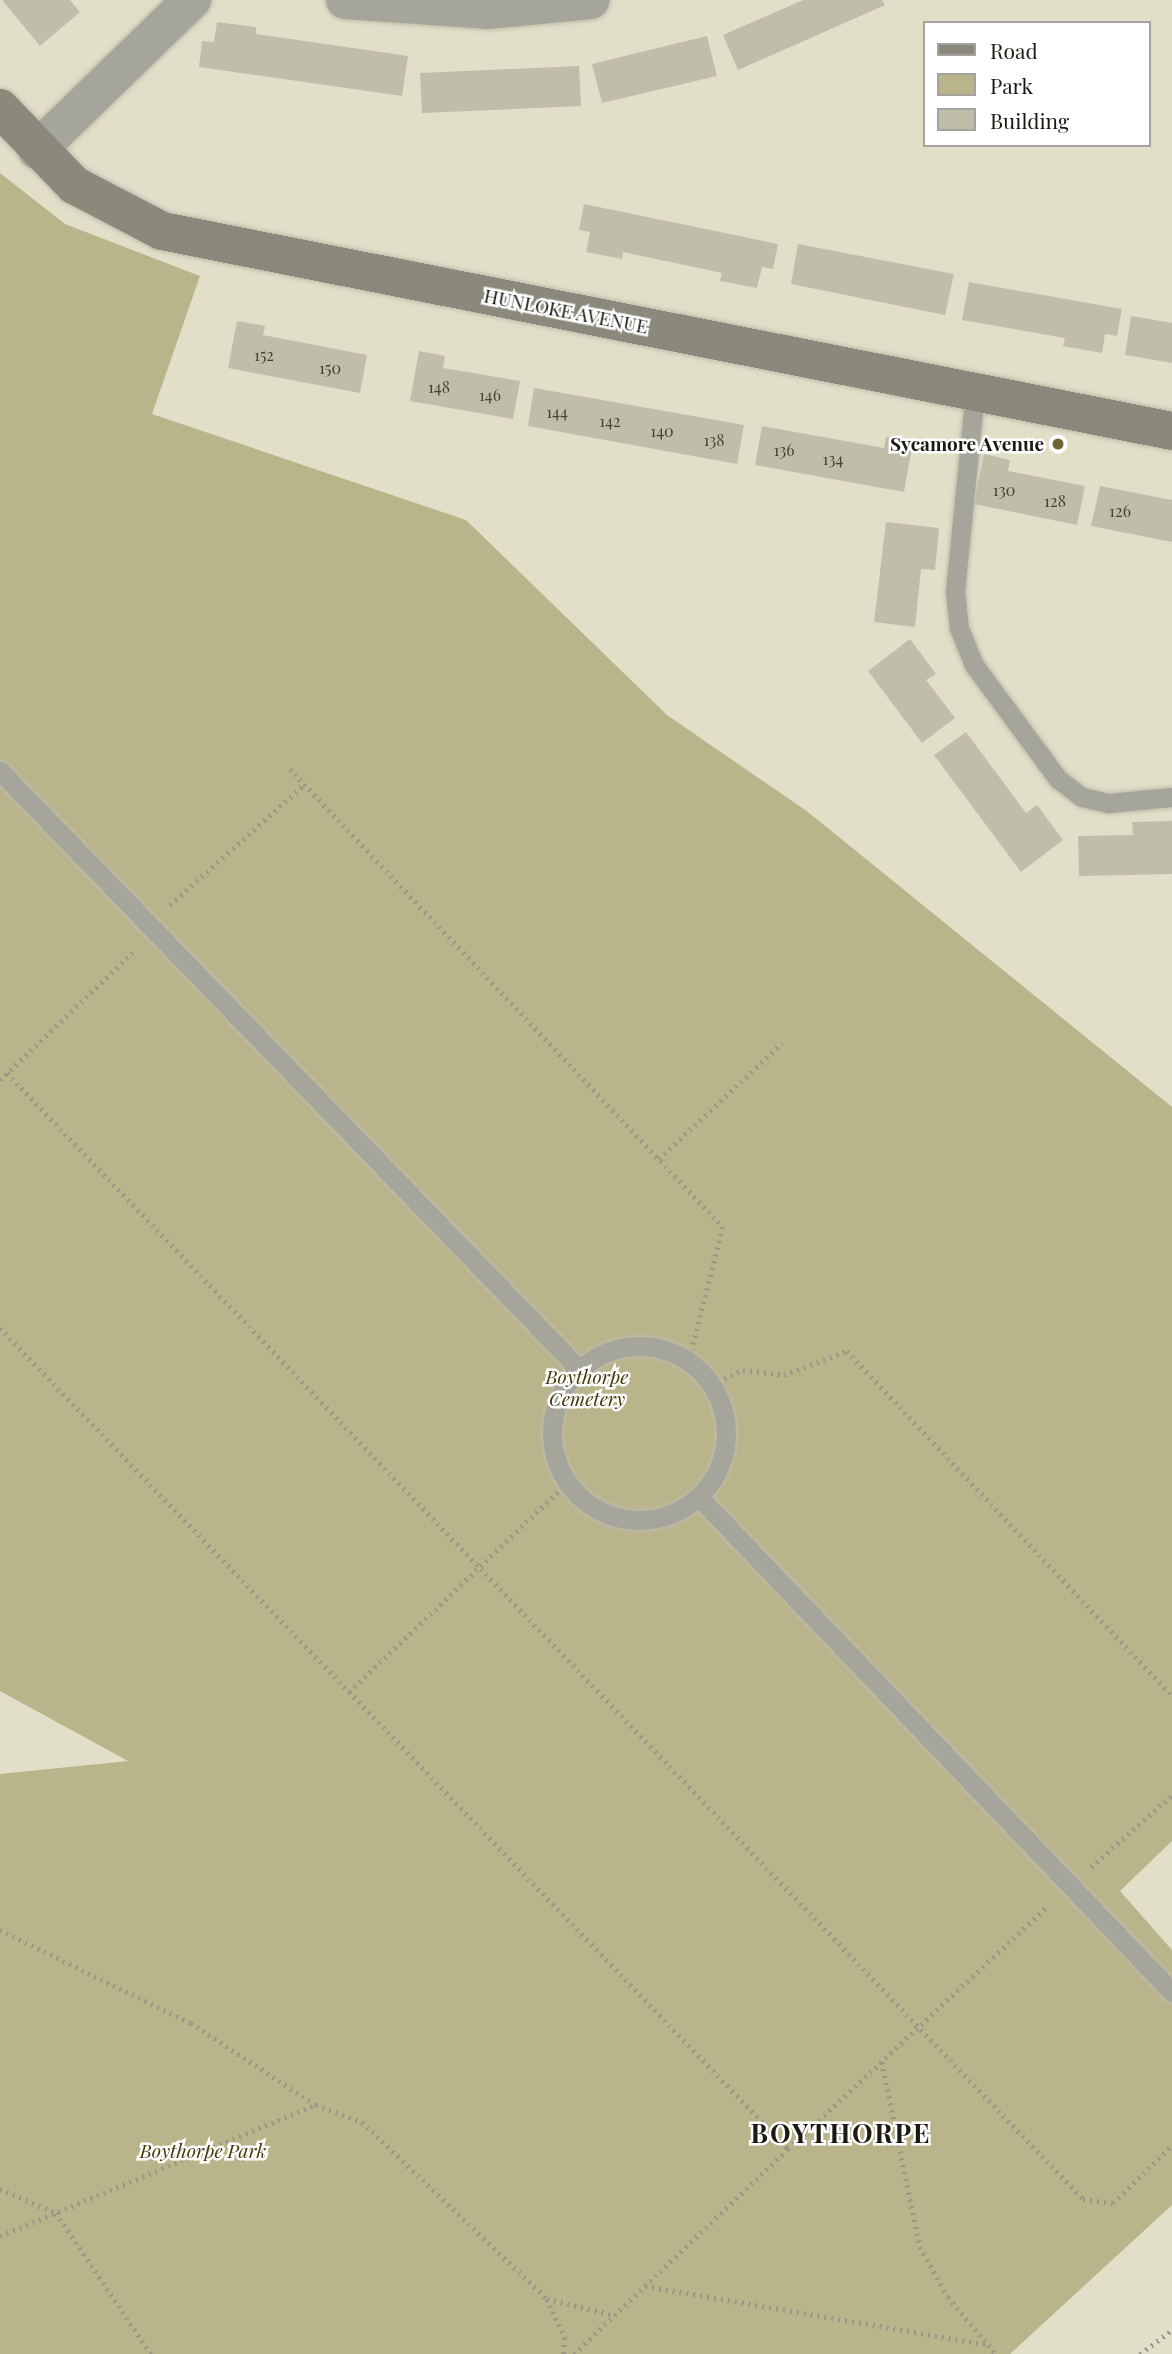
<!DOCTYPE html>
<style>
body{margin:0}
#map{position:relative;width:1172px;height:2354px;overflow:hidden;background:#e2dfc9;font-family:"Playfair Display",serif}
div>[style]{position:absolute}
.green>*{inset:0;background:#bab48b}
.building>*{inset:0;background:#c0bda8}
.path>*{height:4.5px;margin-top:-2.25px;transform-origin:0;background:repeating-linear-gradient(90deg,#999786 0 2px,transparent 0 7px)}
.roads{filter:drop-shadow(0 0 2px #bebca8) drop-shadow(0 0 2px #bebca8)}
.lane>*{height:19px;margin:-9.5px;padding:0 9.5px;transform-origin:9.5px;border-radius:9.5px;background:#a6a59b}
.lane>.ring{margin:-9.5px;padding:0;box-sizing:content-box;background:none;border:19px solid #a6a59b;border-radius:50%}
.street>*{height:38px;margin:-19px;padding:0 19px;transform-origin:19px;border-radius:19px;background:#a6a59b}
.secondary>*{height:38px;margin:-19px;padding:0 19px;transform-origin:19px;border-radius:19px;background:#8b897b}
.dots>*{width:19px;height:19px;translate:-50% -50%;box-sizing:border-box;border:4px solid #fff;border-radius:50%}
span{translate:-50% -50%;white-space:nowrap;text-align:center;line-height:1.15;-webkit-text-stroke:5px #fff;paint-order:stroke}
.number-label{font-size:16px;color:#444338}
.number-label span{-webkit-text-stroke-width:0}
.street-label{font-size:19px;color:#1b1a12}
.poi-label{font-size:19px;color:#1b1a12;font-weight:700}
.right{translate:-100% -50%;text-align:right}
.park-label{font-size:19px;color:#413a06;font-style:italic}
.district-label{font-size:26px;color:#1b1a12;font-weight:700;letter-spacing:2px}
.legend{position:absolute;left:923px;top:21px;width:228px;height:126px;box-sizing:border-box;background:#fff;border:2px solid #a4a3a0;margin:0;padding:9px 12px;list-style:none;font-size:21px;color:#1b1a12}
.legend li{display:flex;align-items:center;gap:14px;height:35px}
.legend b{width:35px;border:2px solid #a4a3a0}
</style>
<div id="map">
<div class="green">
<div style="clip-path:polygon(0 173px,65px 224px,200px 276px,152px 414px,466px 520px,667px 715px,808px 812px,1172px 1107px,1172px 1841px,1120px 1891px,1172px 1950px,1172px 2205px,1010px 2354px,0 2354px,0 1774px,128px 1761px,0 1691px)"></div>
</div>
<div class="building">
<div style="clip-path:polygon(2px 0,70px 0,80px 12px,40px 46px)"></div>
<div style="clip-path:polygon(803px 0,882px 0,885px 5px,738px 70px,723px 35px)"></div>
<div style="clip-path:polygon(217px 22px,256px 27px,256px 34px,408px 56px,402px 96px,199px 67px,202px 41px,214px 42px)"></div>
<div style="clip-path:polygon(707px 36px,717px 76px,602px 103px,592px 64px)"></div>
<div style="clip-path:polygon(579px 66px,581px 106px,422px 113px,420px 73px)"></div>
<div style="clip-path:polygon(584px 204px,778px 244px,773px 269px,762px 267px,757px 288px,720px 281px,722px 273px,623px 252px,622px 259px,586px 252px,590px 232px,579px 230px)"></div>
<div style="clip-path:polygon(798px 244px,954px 274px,945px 315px,791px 284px)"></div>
<div style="clip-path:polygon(969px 282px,1122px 309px,1117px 336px,1105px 334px,1102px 353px,1063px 346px,1065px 338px,962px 320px)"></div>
<div style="clip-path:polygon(1131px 316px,1172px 323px,1172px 363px,1125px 355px)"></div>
<div style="clip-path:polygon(237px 321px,265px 326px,263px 335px,367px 355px,360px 393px,228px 368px)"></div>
<div style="clip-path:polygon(419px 351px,445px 356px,443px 368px,520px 381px,513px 419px,410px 401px)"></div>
<div style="clip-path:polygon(534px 388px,744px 425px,737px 464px,528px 426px)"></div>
<div style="clip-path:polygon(762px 426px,884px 448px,886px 437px,913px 442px,904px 492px,755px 465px)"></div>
<div style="clip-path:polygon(984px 454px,1010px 460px,1008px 471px,1085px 486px,1077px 525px,974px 504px)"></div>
<div style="clip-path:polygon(1100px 486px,1172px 500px,1172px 542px,1091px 526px)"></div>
<div style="clip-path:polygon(886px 522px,939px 528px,935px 570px,921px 569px,915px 627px,874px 622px)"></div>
<div style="clip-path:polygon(910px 639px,936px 674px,926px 680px,955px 718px,922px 743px,868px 671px)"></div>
<div style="clip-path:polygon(966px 732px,1026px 813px,1037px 805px,1063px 840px,1021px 872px,934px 755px)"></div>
<div style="clip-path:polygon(1172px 821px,1172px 874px,1079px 876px,1078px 836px,1133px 835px,1132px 822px)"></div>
</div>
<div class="path">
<div style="left:290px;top:769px;width:630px;rotate:46.61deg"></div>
<div style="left:723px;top:1227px;width:138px;rotate:104.2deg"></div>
<div style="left:170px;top:905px;width:181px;rotate:-41.9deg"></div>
<div style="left:7px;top:1073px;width:1557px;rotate:46.3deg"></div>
<div style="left:1083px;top:2199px;width:30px;rotate:8deg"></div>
<div style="left:1113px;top:2203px;width:83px;rotate:-44.5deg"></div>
<div style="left:0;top:1080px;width:186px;rotate:-43.9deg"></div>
<div style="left:659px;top:1159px;width:169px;rotate:-43.3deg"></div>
<div style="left:0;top:1328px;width:1138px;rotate:46.17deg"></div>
<div style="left:788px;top:2149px;width:356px;rotate:-43.1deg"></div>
<div style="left:712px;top:1385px;width:34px;rotate:-26deg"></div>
<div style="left:743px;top:1370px;width:41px;rotate:7deg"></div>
<div style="left:784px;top:1375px;width:67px;rotate:-20.9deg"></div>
<div style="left:847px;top:1351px;width:474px;rotate:46.7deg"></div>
<div style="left:349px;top:1692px;width:302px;rotate:-43.8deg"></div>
<div style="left:1091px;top:1867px;width:108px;rotate:-41.6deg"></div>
<div style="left:0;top:1930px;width:212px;rotate:26deg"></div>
<div style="left:191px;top:2023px;width:149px;rotate:33.3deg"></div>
<div style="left:316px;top:2105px;width:49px;rotate:20.3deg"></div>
<div style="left:362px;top:2122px;width:256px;rotate:43.7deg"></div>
<div style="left:547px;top:2299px;width:43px;rotate:65.2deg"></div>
<div style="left:565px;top:2338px;width:16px;rotate:94deg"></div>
<div style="left:882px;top:2062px;width:189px;rotate:78.4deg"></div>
<div style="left:920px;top:2247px;width:57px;rotate:60.8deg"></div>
<div style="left:948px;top:2297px;width:75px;rotate:49.9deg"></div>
<div style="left:0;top:2189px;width:61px;rotate:23.2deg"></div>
<div style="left:56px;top:2213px;width:170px;rotate:56deg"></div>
<div style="left:0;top:2236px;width:341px;rotate:-22.6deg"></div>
<div style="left:645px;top:2286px;width:349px;rotate:9.7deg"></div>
<div style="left:547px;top:2299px;width:69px;rotate:13.4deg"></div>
<div style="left:574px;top:2354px;width:296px;rotate:-43.8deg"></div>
<div style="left:1140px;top:2354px;width:40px;rotate:-37deg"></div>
</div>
<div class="roads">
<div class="lane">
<div style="left:975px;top:391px;width:201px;rotate:95.7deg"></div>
<div style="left:955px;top:591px;width:37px;rotate:84deg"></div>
<div style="left:959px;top:628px;width:40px;rotate:68deg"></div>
<div style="left:974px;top:665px;width:142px;rotate:53.6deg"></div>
<div style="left:1058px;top:779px;width:30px;rotate:37deg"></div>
<div style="left:1082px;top:797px;width:28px;rotate:13deg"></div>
<div style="left:1109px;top:803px;width:63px;rotate:-5.4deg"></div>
<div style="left:0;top:771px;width:832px;rotate:45.92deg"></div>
<div class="ring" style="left:552px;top:1346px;width:155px;height:155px"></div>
<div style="left:699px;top:1497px;width:685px;rotate:46.3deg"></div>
</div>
<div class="street">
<div style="left:345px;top:0;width:142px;rotate:4deg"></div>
<div style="left:487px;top:10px;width:104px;rotate:-5.5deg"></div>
<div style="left:37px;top:150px;width:216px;rotate:-44.1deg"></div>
</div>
<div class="secondary">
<div style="left:0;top:108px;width:107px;rotate:46.1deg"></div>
<div style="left:74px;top:185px;width:99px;rotate:27.6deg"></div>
<div style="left:162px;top:231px;width:1030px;rotate:11.2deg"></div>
</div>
</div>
<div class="dots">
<div style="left:1058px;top:444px;background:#6d6532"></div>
</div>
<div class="number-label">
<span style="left:264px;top:355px">152</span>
<span style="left:330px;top:368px">150</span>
<span style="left:439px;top:387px">148</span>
<span style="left:490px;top:395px">146</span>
<span style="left:557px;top:412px">144</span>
<span style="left:610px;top:421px">142</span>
<span style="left:662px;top:431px">140</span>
<span style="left:714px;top:440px">138</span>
<span style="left:784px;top:450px">136</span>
<span style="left:833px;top:459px">134</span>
<span style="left:1004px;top:490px">130</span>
<span style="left:1055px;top:501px">128</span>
<span style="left:1120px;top:511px">126</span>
</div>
<div class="street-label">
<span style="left:566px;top:311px;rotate:11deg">HUNLOKE AVENUE</span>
</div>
<div class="poi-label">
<span class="right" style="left:1044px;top:444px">Sycamore Avenue</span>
</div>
<div class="park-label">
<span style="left:587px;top:1388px">Boythorpe<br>Cemetery</span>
<span style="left:203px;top:2151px">Boythorpe Park</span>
</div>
<div class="district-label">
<span style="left:841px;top:2133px">BOYTHORPE</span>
</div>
<ul class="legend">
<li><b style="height:9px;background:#8b897b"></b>Road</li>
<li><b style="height:19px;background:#bab48b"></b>Park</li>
<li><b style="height:19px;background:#c0bda8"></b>Building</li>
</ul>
</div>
